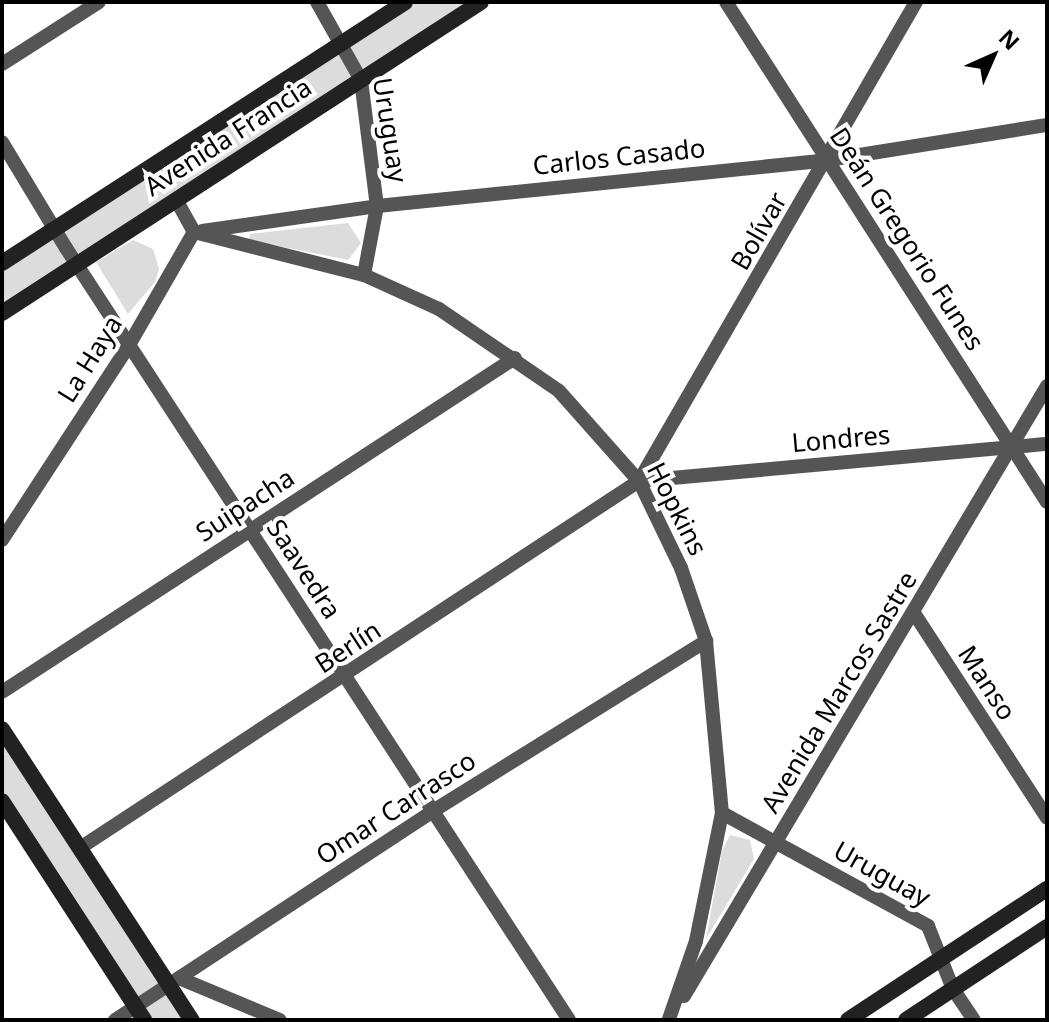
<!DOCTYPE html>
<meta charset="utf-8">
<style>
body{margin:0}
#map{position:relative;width:1049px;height:1022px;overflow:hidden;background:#fff;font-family:"Noto Sans",sans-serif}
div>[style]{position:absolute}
.green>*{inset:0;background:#dcdcdc}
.street>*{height:14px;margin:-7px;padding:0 7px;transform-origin:7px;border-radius:7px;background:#555}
.secondary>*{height:16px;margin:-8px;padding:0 8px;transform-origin:8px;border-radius:8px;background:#222}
span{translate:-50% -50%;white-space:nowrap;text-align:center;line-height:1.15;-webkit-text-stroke:8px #fff;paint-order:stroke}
.street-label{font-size:26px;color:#000}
.frame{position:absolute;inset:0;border:4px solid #000;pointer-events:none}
.north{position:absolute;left:953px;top:16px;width:80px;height:80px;-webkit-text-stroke:6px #fff;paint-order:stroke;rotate:45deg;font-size:22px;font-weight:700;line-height:32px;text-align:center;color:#000}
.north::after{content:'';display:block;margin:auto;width:28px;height:36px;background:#000;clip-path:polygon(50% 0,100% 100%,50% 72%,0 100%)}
</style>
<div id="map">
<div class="green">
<div style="clip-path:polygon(405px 2px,481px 2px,2px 313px,2px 263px)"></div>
<div style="clip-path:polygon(348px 223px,361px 243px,348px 260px,249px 240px,250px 234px)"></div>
<div style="clip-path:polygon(133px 240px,153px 249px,159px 269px,155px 282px,128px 314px,96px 262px)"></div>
<div style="clip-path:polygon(2px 729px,192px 1020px,144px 1020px,2px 801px)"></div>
<div style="clip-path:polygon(730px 835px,750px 840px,754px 859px,706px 939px,722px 851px)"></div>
</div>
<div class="street">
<div style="left:317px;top:2px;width:90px;rotate:60.6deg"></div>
<div style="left:361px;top:80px;width:127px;rotate:82.8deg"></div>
<div style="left:377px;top:206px;width:70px;rotate:100.7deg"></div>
<div style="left:726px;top:2px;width:594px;rotate:57.3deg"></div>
<div style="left:2px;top:64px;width:115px;rotate:-32.6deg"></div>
<div style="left:2px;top:142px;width:124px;rotate:58.9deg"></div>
<div style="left:66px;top:248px;width:921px;rotate:56.91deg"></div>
<div style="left:202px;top:231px;width:177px;rotate:-8.1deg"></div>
<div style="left:377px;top:206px;width:453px;rotate:-5.8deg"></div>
<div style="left:828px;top:160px;width:222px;rotate:-9.1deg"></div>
<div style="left:194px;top:232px;width:175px;rotate:14.2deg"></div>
<div style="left:364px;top:275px;width:82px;rotate:24.4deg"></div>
<div style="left:439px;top:309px;width:145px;rotate:34.3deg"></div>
<div style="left:559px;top:391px;width:120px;rotate:48.4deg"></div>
<div style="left:639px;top:481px;width:97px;rotate:64.2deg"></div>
<div style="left:681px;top:568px;width:77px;rotate:71.1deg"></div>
<div style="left:706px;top:641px;width:173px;rotate:84.7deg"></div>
<div style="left:722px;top:813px;width:131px;rotate:101.5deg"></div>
<div style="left:696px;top:941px;width:83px;rotate:109.1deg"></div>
<div style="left:639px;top:481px;width:410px;rotate:-5.2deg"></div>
<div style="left:2px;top:540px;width:233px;rotate:-56.9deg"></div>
<div style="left:129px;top:345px;width:130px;rotate:-60.1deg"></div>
<div style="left:194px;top:232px;width:37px;rotate:-119deg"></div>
<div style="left:914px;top:613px;width:244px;rotate:57deg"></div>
<div style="left:2px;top:692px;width:612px;rotate:-33.07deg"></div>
<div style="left:722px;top:813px;width:235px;rotate:28.7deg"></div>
<div style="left:928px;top:926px;width:68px;rotate:68.4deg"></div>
<div style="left:953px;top:989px;width:37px;rotate:56deg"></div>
<div style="left:80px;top:848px;width:669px;rotate:-33.29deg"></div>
<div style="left:639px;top:481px;width:553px;rotate:-59.96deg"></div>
<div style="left:179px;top:978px;width:109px;rotate:22.6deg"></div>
<div style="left:684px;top:996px;width:710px;rotate:-59.24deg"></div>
<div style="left:115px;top:1020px;width:381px;rotate:-33.3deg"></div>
<div style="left:433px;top:811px;width:322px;rotate:-31.9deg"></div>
</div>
<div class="secondary">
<div style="left:2px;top:263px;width:480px;rotate:-32.9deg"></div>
<div style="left:2px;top:313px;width:571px;rotate:-32.99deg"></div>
<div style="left:2px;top:729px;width:348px;rotate:56.9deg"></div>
<div style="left:2px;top:801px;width:261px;rotate:57deg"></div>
<div style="left:848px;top:1020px;width:238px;rotate:-33.4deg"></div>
<div style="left:906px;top:1020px;width:169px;rotate:-33.4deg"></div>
</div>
<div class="street-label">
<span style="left:390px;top:130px;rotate:81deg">Uruguay</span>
<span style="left:228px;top:137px;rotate:-33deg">Avenida Francia</span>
<span style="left:619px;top:157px;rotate:-6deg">Carlos Casado</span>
<span style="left:759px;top:231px;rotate:-60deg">Bolívar</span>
<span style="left:907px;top:239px;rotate:57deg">Deán Gregorio Funes</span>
<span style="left:90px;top:359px;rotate:-58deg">La Haya</span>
<span style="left:841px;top:439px;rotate:-5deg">Londres</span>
<span style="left:245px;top:505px;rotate:-33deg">Suipacha</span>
<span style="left:677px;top:509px;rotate:63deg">Hopkins</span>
<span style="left:304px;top:569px;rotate:57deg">Saavedra</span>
<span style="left:348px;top:647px;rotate:-33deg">Berlín</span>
<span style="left:987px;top:683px;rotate:57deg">Manso</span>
<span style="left:839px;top:692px;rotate:-59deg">Avenida Marcos Sastre</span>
<span style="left:396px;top:808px;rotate:-33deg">Omar Carrasco</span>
<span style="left:882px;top:874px;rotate:29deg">Uruguay</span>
</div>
<div class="frame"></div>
<div class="north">N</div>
</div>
